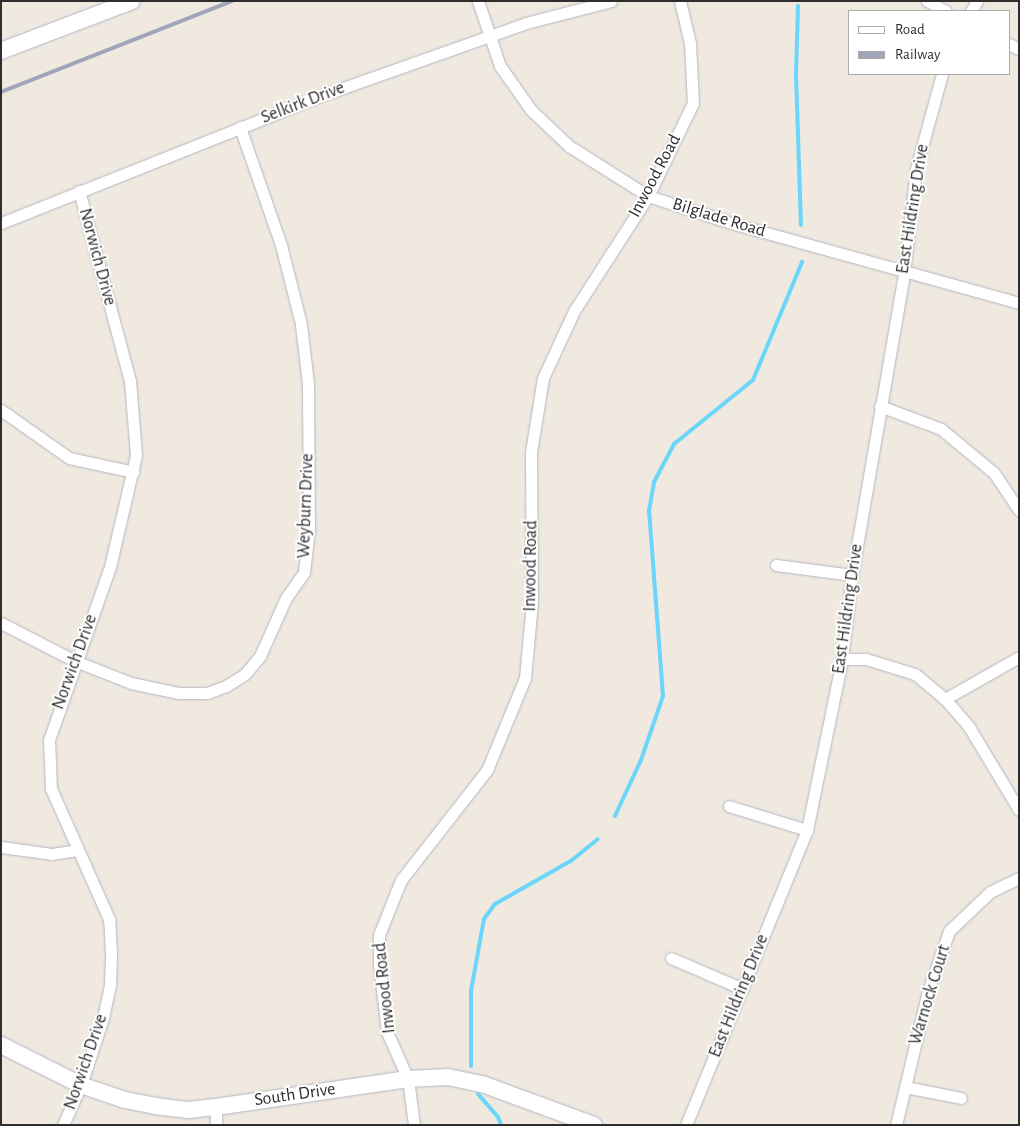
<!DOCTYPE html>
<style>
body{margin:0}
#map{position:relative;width:1020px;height:1126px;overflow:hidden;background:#f0e9e0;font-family:"Alegreya Sans",sans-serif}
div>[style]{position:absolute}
.stream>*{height:4px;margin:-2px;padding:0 2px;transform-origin:2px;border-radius:2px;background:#6bd5fa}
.roads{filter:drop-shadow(0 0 1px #b4b6c2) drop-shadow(0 0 1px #b4b6c2)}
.street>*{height:11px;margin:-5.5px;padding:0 5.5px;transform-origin:5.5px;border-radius:5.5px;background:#fff}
.secondary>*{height:16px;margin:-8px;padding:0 8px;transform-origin:8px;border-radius:8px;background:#fff}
.rail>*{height:4px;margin:-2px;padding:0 2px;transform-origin:2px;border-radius:2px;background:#a1a5ba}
span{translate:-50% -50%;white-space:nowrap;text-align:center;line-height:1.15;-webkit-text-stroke:4px #fff;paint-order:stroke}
.street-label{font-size:18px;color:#2e2e2e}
.frame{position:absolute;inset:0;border:2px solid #2e2e2e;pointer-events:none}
.legend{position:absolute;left:848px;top:10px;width:162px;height:65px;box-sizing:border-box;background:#fff;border:1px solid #ababab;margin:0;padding:6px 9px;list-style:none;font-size:15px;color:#2e2e2e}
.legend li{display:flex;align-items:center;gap:10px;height:25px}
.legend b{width:25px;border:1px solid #ababab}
</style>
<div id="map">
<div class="stream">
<div style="left:798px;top:6px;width:69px;rotate:91.7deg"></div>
<div style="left:796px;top:75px;width:150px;rotate:88.1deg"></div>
<div style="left:615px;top:816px;width:62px;rotate:-65.1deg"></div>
<div style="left:641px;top:760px;width:68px;rotate:-71deg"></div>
<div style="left:663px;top:696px;width:186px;rotate:-94.3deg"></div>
<div style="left:649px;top:511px;width:29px;rotate:-80deg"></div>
<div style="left:654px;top:482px;width:43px;rotate:-62.2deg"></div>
<div style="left:674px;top:444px;width:102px;rotate:-39deg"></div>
<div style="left:753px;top:380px;width:128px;rotate:-67.4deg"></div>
<div style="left:471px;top:1066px;width:75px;rotate:-90deg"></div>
<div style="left:471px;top:991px;width:73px;rotate:-79.8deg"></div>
<div style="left:484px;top:919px;width:19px;rotate:-54deg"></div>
<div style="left:495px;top:904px;width:89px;rotate:-29.7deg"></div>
<div style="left:572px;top:860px;width:33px;rotate:-39deg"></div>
<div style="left:478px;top:1094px;width:30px;rotate:49deg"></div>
<div style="left:498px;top:1117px;width:9px;rotate:69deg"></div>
</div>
<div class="roads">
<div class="street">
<div style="left:478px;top:1px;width:69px;rotate:71.3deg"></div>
<div style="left:500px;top:66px;width:54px;rotate:54.8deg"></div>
<div style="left:531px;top:110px;width:52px;rotate:43.5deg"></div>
<div style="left:569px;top:146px;width:93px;rotate:32.3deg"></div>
<div style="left:648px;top:196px;width:95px;rotate:17.9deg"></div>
<div style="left:738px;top:225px;width:292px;rotate:15.5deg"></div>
<div style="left:927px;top:1px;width:21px;rotate:28deg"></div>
<div style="left:971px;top:11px;width:12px;rotate:-59deg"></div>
<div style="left:1009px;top:44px;width:11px;rotate:27deg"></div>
<div style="left:1px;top:223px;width:347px;rotate:-21.7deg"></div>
<div style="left:323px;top:95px;width:215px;rotate:-19.5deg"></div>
<div style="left:526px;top:23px;width:88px;rotate:-14.5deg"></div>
<div style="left:880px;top:406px;width:65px;rotate:20.7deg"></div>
<div style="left:941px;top:429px;width:69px;rotate:39.7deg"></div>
<div style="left:994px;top:473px;width:45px;rotate:56deg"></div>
<div style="left:1px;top:410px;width:83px;rotate:35.2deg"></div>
<div style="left:69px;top:458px;width:66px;rotate:12.2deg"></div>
<div style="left:776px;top:565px;width:77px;rotate:7.5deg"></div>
<div style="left:1px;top:623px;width:83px;rotate:27.2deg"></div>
<div style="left:75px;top:661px;width:60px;rotate:21.4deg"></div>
<div style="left:131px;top:683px;width:49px;rotate:11.8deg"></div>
<div style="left:179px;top:693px;width:28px"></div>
<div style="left:207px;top:693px;width:20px;rotate:-20deg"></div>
<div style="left:226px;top:686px;width:22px;rotate:-32deg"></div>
<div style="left:245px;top:674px;width:23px;rotate:-50deg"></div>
<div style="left:260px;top:656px;width:64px;rotate:-65.9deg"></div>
<div style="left:286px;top:598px;width:32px;rotate:-55deg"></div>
<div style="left:304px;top:572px;width:42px;rotate:-83.2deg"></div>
<div style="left:309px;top:530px;width:146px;rotate:-90.4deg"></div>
<div style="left:308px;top:384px;width:60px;rotate:-96.7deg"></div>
<div style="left:301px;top:324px;width:81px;rotate:-104.2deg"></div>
<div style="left:281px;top:245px;width:125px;rotate:-109.2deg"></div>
<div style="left:842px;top:659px;width:24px"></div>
<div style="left:866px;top:659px;width:51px;rotate:17deg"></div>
<div style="left:915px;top:674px;width:39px;rotate:40deg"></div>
<div style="left:945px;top:699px;width:37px;rotate:49deg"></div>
<div style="left:969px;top:727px;width:97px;rotate:58.9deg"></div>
<div style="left:945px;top:699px;width:85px;rotate:-29.6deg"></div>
<div style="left:729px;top:806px;width:82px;rotate:17.1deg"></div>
<div style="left:1px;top:847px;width:51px;rotate:7.8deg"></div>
<div style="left:52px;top:854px;width:25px;rotate:-9deg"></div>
<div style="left:671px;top:958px;width:78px;rotate:23.3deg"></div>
<div style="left:905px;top:1087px;width:57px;rotate:11.1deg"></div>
<div style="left:63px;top:1125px;width:44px;rotate:-65.8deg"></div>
<div style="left:81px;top:1085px;width:71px;rotate:-71.8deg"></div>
<div style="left:103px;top:1018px;width:35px;rotate:-78deg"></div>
<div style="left:110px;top:984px;width:31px;rotate:-88deg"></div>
<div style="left:111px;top:953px;width:34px;rotate:-93deg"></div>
<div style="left:109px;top:919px;width:142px;rotate:-114deg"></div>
<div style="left:51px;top:789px;width:49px;rotate:-92.3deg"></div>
<div style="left:49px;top:740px;width:183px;rotate:-70.6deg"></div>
<div style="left:110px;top:567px;width:115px;rotate:-76.9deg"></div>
<div style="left:136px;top:455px;width:74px;rotate:-94.6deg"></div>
<div style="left:130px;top:381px;width:197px;rotate:-105deg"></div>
<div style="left:216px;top:1125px;width:18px;rotate:-90deg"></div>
<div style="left:414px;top:1125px;width:46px;rotate:-97.4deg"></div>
<div style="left:408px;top:1079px;width:51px;rotate:-114.1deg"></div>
<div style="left:387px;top:1032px;width:68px;rotate:-96.7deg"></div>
<div style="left:379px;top:964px;width:29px;rotate:-90deg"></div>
<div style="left:379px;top:935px;width:59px;rotate:-68.2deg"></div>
<div style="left:401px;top:880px;width:140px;rotate:-52deg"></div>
<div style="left:487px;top:770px;width:100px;rotate:-67.6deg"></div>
<div style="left:525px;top:678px;width:76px;rotate:-84.7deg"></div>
<div style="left:532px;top:602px;width:150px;rotate:-90.4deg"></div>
<div style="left:531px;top:452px;width:75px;rotate:-80.8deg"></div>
<div style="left:543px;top:378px;width:74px;rotate:-65.2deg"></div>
<div style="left:574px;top:311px;width:137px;rotate:-57.2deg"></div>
<div style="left:648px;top:196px;width:103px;rotate:-64.2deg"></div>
<div style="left:693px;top:103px;width:60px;rotate:-92.9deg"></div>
<div style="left:690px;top:43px;width:43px;rotate:-103.4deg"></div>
<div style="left:686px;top:1125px;width:319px;rotate:-67.7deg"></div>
<div style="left:807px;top:830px;width:175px;rotate:-78.4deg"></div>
<div style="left:842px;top:659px;width:85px;rotate:-83.2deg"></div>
<div style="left:852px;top:575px;width:306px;rotate:-80.2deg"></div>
<div style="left:904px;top:273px;width:105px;rotate:-83.4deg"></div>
<div style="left:916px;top:169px;width:98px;rotate:-74.7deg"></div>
<div style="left:896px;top:1125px;width:138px;rotate:-76.6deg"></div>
<div style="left:928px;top:991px;width:64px;rotate:-70.7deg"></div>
<div style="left:949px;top:931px;width:57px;rotate:-43.6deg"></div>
<div style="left:990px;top:892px;width:32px;rotate:-26deg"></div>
</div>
<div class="secondary">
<div style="left:1px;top:51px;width:140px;rotate:-20.9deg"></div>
<div style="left:1px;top:1045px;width:89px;rotate:26.6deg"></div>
<div style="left:81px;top:1085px;width:46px;rotate:18.8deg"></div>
<div style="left:125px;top:1100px;width:31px;rotate:11deg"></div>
<div style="left:155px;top:1106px;width:32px;rotate:7deg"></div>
<div style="left:187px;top:1110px;width:29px;rotate:-6deg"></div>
<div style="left:216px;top:1107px;width:194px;rotate:-8.3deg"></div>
<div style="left:408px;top:1079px;width:40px;rotate:-2.9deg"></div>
<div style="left:448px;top:1077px;width:38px;rotate:12deg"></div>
<div style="left:485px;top:1085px;width:116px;rotate:20.2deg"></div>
</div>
</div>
<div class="rail">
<div style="left:1px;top:92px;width:248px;rotate:-21.5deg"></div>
</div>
<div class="street-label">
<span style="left:303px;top:103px;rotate:-21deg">Selkirk Drive</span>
<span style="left:655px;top:176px;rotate:-62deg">Inwood Road</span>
<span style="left:913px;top:209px;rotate:-81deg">East Hildring Drive</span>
<span style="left:719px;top:218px;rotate:17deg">Bilglade Road</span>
<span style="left:97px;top:257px;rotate:75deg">Norwich Drive</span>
<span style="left:306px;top:506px;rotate:-88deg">Weyburn Drive</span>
<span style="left:531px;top:566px;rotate:-89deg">Inwood Road</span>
<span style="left:848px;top:609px;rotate:-82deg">East Hildring Drive</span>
<span style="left:75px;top:662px;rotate:-70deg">Norwich Drive</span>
<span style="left:385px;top:988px;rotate:-96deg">Inwood Road</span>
<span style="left:930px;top:995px;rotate:-73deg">Warnock Court</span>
<span style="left:739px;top:996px;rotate:-68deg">East Hildring Drive</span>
<span style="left:86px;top:1062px;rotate:-71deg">Norwich Drive</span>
<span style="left:295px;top:1095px;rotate:-8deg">South Drive</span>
</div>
<div class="frame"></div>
<ul class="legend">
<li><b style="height:6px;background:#fff"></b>Road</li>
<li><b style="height:6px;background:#a1a5ba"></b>Railway</li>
</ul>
</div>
